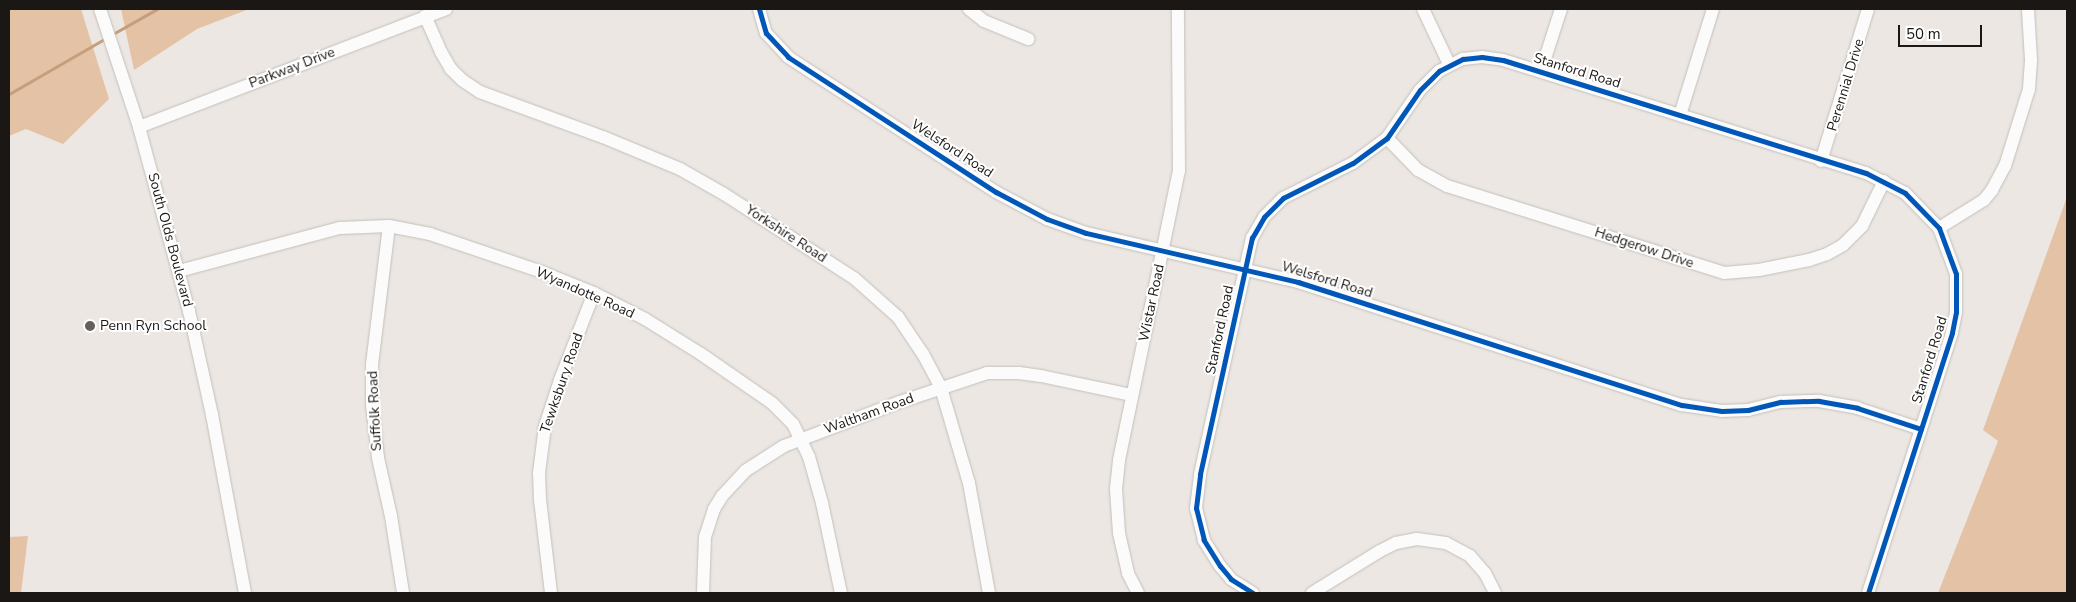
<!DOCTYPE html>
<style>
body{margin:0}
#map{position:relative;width:2076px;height:602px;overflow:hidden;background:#ece7e2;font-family:"Nunito Sans",sans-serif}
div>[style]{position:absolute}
.forest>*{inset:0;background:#e4c2a6}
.stream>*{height:3px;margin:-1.5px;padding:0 1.5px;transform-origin:1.5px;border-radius:1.5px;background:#c59e7b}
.roads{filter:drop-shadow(0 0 1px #c2bfbc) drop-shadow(0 0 1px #c2bfbc)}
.minor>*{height:12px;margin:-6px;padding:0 6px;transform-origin:6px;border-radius:6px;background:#fcfbfb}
.cycleway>*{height:5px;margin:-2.5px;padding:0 2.5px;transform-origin:2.5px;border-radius:2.5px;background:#0057b8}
.dots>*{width:14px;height:14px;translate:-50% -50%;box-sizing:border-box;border:2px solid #fff;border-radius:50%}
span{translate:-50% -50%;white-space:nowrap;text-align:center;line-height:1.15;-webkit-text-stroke:4px #fff;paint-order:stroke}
.street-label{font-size:14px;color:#1a1715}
.poi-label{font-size:14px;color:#1a1715}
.left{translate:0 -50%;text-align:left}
.frame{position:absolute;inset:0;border:10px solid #1a1715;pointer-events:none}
.scale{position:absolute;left:1898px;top:25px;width:84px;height:22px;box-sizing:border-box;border:2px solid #1a1715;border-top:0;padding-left:6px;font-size:15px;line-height:18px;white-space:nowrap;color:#1a1715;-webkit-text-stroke:4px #fff;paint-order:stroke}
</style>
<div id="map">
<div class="forest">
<div style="clip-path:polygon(9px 9px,81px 9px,109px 99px,63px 144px,26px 129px,9px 136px)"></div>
<div style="clip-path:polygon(121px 9px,249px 9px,197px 29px,134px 70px)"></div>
<div style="clip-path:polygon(2067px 197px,2067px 593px,1938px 593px,1998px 441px,1983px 430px)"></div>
<div style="clip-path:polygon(28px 536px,21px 593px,9px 593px,9px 537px)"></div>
</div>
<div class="stream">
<div style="left:111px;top:35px;width:53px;rotate:-29.5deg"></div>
<div style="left:9px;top:94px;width:112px;rotate:-30deg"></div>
</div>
<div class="roads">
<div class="minor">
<div style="left:100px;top:9px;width:124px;rotate:71.7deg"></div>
<div style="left:139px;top:127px;width:191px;rotate:74.8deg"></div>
<div style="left:189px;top:311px;width:107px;rotate:77.5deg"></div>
<div style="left:212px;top:415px;width:181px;rotate:79.5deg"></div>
<div style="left:759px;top:9px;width:25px;rotate:74deg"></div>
<div style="left:766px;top:33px;width:33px;rotate:47deg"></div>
<div style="left:788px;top:57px;width:248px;rotate:33deg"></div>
<div style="left:996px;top:192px;width:58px;rotate:27.9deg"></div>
<div style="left:1047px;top:219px;width:41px;rotate:19.7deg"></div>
<div style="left:1086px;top:233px;width:218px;rotate:13deg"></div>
<div style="left:1298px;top:282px;width:403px;rotate:17.8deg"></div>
<div style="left:1682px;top:405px;width:40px;rotate:8.5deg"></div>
<div style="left:1722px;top:411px;width:26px;rotate:-2deg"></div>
<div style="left:1748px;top:410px;width:34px;rotate:-14deg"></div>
<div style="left:1781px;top:402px;width:38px;rotate:-2deg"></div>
<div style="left:1819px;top:401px;width:39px;rotate:10deg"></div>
<div style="left:1857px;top:408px;width:67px;rotate:18.2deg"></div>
<div style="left:969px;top:9px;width:19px;rotate:39deg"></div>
<div style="left:984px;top:21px;width:48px;rotate:22.2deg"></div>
<div style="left:1423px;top:9px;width:61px;rotate:64.7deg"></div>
<div style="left:425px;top:16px;width:39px;rotate:66deg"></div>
<div style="left:441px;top:52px;width:20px;rotate:60deg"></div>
<div style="left:451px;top:69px;width:16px;rotate:45deg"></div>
<div style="left:462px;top:80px;width:22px;rotate:34deg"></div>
<div style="left:480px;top:92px;width:131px;rotate:20.1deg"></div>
<div style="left:603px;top:137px;width:83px;rotate:22.6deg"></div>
<div style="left:680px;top:169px;width:51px;rotate:29.6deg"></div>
<div style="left:724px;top:194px;width:155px;rotate:32.9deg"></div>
<div style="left:854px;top:278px;width:59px;rotate:41.6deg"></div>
<div style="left:898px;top:317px;width:45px;rotate:56deg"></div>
<div style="left:923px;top:354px;width:38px;rotate:62deg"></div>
<div style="left:941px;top:388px;width:99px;rotate:73.6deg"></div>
<div style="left:969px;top:483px;width:112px;rotate:79.7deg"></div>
<div style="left:1541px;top:71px;width:65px;rotate:-72.1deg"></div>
<div style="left:1680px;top:115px;width:111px;rotate:-72.7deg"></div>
<div style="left:139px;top:127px;width:329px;rotate:-21deg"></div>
<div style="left:1387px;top:138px;width:45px;rotate:45.9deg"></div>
<div style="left:1418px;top:170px;width:33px;rotate:29deg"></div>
<div style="left:1447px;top:186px;width:290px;rotate:17.4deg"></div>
<div style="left:1724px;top:273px;width:35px;rotate:-5deg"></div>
<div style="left:1759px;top:270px;width:51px;rotate:-11.3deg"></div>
<div style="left:1809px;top:260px;width:19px;rotate:-18deg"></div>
<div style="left:1827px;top:254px;width:18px;rotate:-29deg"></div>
<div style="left:1843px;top:245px;width:27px;rotate:-45deg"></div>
<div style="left:1862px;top:226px;width:50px;rotate:-63.9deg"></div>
<div style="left:1821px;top:161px;width:159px;rotate:-72.8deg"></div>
<div style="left:389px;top:226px;width:139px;rotate:97deg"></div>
<div style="left:372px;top:364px;width:41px;rotate:90deg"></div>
<div style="left:372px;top:405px;width:53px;rotate:83.5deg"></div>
<div style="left:378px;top:458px;width:59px;rotate:77.4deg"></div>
<div style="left:391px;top:516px;width:78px;rotate:81.1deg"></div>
<div style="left:1939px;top:228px;width:53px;rotate:-31.9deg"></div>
<div style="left:1984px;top:200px;width:13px;rotate:-51deg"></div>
<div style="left:1992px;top:190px;width:27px;rotate:-62deg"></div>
<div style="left:2005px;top:166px;width:81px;rotate:-72.7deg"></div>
<div style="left:2029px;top:89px;width:29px;rotate:-86deg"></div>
<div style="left:2031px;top:60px;width:51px;rotate:-93.4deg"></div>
<div style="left:179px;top:271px;width:167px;rotate:-15deg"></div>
<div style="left:340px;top:228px;width:49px;rotate:-2.3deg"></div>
<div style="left:389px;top:226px;width:42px;rotate:11deg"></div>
<div style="left:430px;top:234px;width:118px;rotate:18.7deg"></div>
<div style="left:542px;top:272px;width:56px;rotate:22deg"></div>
<div style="left:594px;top:293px;width:57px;rotate:27deg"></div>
<div style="left:645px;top:319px;width:66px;rotate:32deg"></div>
<div style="left:701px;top:354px;width:86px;rotate:34.6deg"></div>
<div style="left:772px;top:403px;width:30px;rotate:45deg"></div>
<div style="left:793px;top:424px;width:37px;rotate:64deg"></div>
<div style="left:809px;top:457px;width:48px;rotate:74.2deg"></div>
<div style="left:822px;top:503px;width:92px;rotate:78.1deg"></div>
<div style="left:551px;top:593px;width:94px;rotate:-96.7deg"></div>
<div style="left:540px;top:500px;width:27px;rotate:-92deg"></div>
<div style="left:539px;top:473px;width:47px;rotate:-82.7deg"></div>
<div style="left:545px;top:426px;width:48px;rotate:-71.9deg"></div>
<div style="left:560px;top:380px;width:93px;rotate:-68.7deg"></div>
<div style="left:703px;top:593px;width:56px;rotate:-88deg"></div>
<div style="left:705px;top:537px;width:29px;rotate:-72deg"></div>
<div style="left:714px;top:509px;width:15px;rotate:-58deg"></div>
<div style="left:722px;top:496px;width:34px;rotate:-47deg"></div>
<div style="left:745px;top:471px;width:46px;rotate:-32.7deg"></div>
<div style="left:784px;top:446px;width:124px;rotate:-20.8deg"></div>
<div style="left:900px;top:402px;width:92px;rotate:-18.4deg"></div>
<div style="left:987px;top:373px;width:32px"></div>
<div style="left:1019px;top:373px;width:22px;rotate:8deg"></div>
<div style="left:1041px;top:376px;width:93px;rotate:11.8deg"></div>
<div style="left:1138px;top:593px;width:22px;rotate:-117deg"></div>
<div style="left:1128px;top:573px;width:41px;rotate:-102.7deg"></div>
<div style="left:1119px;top:533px;width:44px;rotate:-93.9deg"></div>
<div style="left:1116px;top:489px;width:29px;rotate:-84deg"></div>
<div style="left:1119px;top:460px;width:295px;rotate:-78.3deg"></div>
<div style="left:1179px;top:171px;width:162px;rotate:-90.4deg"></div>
<div style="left:1253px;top:593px;width:26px;rotate:-148deg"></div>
<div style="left:1231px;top:579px;width:17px;rotate:-130deg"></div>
<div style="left:1220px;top:566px;width:31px;rotate:-122deg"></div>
<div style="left:1204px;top:540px;width:33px;rotate:-104deg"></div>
<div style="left:1196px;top:508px;width:34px;rotate:-83deg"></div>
<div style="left:1200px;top:474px;width:242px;rotate:-77.6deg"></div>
<div style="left:1252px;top:238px;width:24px;rotate:-60deg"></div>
<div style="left:1264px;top:217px;width:27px;rotate:-45deg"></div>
<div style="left:1283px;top:198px;width:78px;rotate:-26.6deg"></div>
<div style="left:1353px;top:163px;width:42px;rotate:-36.3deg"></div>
<div style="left:1387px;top:138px;width:58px;rotate:-55.5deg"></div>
<div style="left:1420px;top:90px;width:27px;rotate:-45deg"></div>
<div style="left:1439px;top:71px;width:27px;rotate:-27deg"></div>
<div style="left:1463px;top:59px;width:19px;rotate:-6deg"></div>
<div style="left:1482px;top:57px;width:21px;rotate:8deg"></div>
<div style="left:1503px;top:60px;width:380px;rotate:17.3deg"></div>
<div style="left:1866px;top:173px;width:44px;rotate:27.1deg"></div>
<div style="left:1905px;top:193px;width:49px;rotate:45.8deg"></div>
<div style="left:1939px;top:228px;width:49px;rotate:69.7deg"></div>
<div style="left:1956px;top:274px;width:38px;rotate:90deg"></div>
<div style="left:1956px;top:312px;width:21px;rotate:101deg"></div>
<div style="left:1952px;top:333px;width:273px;rotate:107.9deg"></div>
<div style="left:1312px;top:593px;width:80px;rotate:-31.7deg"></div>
<div style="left:1380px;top:551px;width:18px;rotate:-27deg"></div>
<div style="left:1396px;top:543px;width:21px;rotate:-11deg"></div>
<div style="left:1417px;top:539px;width:29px;rotate:8deg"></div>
<div style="left:1446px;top:543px;width:27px;rotate:28deg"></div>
<div style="left:1470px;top:556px;width:23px;rotate:49deg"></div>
<div style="left:1485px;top:573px;width:22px;rotate:63deg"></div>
</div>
</div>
<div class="cycleway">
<div style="left:759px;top:9px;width:25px;rotate:74deg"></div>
<div style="left:766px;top:33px;width:33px;rotate:47deg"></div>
<div style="left:788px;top:57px;width:248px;rotate:33deg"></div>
<div style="left:996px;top:192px;width:58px;rotate:27.9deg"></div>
<div style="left:1047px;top:219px;width:41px;rotate:19.7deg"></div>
<div style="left:1086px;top:233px;width:218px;rotate:13deg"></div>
<div style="left:1298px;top:282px;width:403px;rotate:17.8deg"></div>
<div style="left:1682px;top:405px;width:40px;rotate:8.5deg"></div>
<div style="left:1722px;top:411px;width:26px;rotate:-2deg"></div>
<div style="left:1748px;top:410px;width:34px;rotate:-14deg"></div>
<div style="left:1781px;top:402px;width:38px;rotate:-2deg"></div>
<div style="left:1819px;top:401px;width:39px;rotate:10deg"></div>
<div style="left:1857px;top:408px;width:67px;rotate:18.2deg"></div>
<div style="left:1253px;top:593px;width:26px;rotate:-148deg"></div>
<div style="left:1231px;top:579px;width:17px;rotate:-130deg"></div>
<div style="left:1220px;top:566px;width:31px;rotate:-122deg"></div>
<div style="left:1204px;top:540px;width:33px;rotate:-104deg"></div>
<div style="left:1196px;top:508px;width:34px;rotate:-83deg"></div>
<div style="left:1200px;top:474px;width:242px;rotate:-77.6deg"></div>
<div style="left:1252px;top:238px;width:24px;rotate:-60deg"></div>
<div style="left:1264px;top:217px;width:27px;rotate:-45deg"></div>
<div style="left:1283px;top:198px;width:78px;rotate:-26.6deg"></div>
<div style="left:1353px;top:163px;width:42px;rotate:-36.3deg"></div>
<div style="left:1387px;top:138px;width:58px;rotate:-55.5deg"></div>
<div style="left:1420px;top:90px;width:27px;rotate:-45deg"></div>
<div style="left:1439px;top:71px;width:27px;rotate:-27deg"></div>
<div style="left:1463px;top:59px;width:19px;rotate:-6deg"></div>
<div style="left:1482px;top:57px;width:21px;rotate:8deg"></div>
<div style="left:1503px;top:60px;width:380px;rotate:17.3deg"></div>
<div style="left:1866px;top:173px;width:44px;rotate:27.1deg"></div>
<div style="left:1905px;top:193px;width:49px;rotate:45.8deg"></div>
<div style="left:1939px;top:228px;width:49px;rotate:69.7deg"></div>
<div style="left:1956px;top:274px;width:38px;rotate:90deg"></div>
<div style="left:1956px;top:312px;width:21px;rotate:101deg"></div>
<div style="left:1952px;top:333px;width:273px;rotate:107.9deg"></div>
</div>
<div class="dots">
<div style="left:90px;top:326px;background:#64605d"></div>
</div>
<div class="street-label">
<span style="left:292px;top:68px;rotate:-21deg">Parkway Drive</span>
<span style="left:1577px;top:71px;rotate:17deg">Stanford Road</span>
<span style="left:1846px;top:85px;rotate:-73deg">Perennial Drive</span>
<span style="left:952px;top:149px;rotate:33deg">Welsford Road</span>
<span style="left:786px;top:234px;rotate:33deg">Yorkshire Road</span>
<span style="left:170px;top:240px;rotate:75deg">South Olds Boulevard</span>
<span style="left:1644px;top:248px;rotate:18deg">Hedgerow Drive</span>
<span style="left:1327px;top:280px;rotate:17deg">Welsford Road</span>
<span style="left:585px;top:293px;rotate:24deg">Wyandotte Road</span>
<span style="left:1152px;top:303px;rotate:-78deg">Wistar Road</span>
<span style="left:1220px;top:330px;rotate:-78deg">Stanford Road</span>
<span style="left:1930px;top:360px;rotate:-73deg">Stanford Road</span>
<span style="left:562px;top:383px;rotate:-71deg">Tewksbury Road</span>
<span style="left:375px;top:411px;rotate:-93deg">Suffolk Road</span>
<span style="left:869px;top:414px;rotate:-20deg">Waltham Road</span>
</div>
<div class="poi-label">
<span class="left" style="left:100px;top:326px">Penn Ryn School</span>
</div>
<div class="frame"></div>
<div class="scale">50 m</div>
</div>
